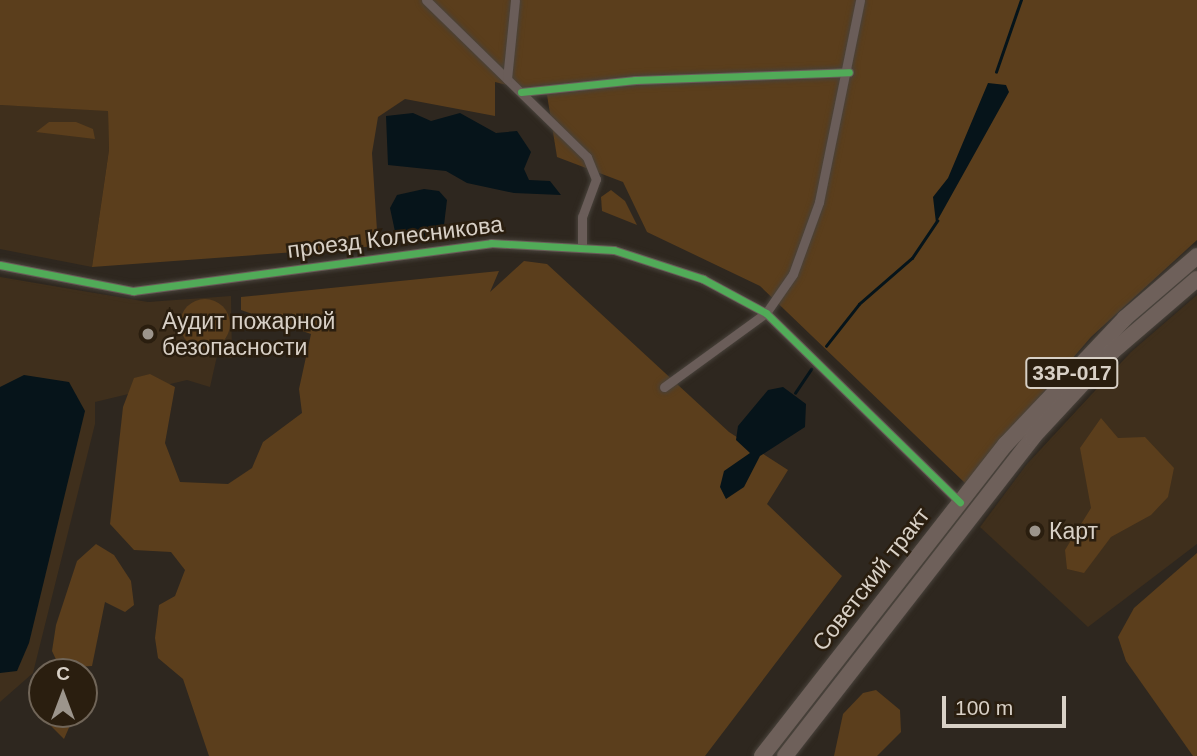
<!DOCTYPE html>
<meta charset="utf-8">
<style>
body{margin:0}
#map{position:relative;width:1197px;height:756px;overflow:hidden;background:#2e271f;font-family:Arial,sans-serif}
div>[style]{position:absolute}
.built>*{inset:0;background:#3f2f1c}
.green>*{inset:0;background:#5b3e1c}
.round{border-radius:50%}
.water>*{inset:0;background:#06141a}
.stream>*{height:2.5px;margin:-1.25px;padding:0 1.25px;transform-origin:1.25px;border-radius:1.25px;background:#06141a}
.roads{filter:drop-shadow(0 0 2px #48423b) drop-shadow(0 0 2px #48423b)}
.minor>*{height:9px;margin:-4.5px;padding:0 4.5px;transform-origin:4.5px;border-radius:4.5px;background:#6a5d59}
.trunk>*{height:16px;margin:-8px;padding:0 8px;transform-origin:8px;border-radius:8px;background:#6e605a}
.cycleway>*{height:7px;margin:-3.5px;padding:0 3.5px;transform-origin:3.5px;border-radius:3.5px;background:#51ab58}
.dots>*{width:19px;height:19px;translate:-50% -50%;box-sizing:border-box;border:4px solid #2a1e0f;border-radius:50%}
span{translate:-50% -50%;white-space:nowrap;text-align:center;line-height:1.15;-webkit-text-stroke:5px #2a1e0f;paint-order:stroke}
.shield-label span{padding:2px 5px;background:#2a1e0f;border:2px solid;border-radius:5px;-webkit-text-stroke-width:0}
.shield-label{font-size:21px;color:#d8d0c6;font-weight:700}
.street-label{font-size:23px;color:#d8d0c6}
.poi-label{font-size:23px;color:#d8d0c6}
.left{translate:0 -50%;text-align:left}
.north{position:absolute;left:28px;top:658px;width:70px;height:70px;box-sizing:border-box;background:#2a1e0f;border:2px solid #706558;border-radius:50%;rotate:0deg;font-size:19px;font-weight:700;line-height:28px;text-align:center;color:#d8d0c6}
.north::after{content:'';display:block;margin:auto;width:24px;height:32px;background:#9c958c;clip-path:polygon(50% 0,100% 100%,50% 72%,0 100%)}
.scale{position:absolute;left:942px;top:696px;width:124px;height:32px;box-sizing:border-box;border:4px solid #d8d0c6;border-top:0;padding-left:9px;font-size:21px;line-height:24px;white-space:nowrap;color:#d8d0c6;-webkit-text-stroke:5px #2a1e0f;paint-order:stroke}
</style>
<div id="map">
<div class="built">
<div style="clip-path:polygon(0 105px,108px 110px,109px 150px,92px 267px,0 249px)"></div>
<div style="clip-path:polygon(0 277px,148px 302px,231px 296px,232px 358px,217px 356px,210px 387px,187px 380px,95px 402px,95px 424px,33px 673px,0 702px)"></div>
<div style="clip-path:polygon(1197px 295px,1197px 544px,1088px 627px,980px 527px,1027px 464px,1131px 352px)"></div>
</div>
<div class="green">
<div style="clip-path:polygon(0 0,1197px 0,1197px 240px,1091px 337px,965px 483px,760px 286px,647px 232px,623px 182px,557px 157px,547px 95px,495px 82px,495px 116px,405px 99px,378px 117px,372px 153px,378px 246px,92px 267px,109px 150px,108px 111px,0 105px)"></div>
<div style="clip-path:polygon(49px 122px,76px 122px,93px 129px,95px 139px,36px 132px)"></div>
<div style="clip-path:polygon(611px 190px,625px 201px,637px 225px,602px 211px,601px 197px)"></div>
<div style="clip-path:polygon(524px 261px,547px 264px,729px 432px,788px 470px,767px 504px,842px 576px,705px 756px,209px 756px,183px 679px,158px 658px,155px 638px,159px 605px,175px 596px,185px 570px,171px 552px,134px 550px,110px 524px,123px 407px,134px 378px,150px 374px,175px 387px,165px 443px,180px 482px,228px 484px,252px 468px,263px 442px,302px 413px,299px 389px,311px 334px,241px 310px,241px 297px,499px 271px,490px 292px)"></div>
<div class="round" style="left:180px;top:299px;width:50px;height:50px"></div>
<div style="clip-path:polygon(1101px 418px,1118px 438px,1145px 437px,1174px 468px,1168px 497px,1151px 515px,1111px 537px,1084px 573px,1067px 569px,1065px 550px,1091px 508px,1080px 448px)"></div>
<div style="clip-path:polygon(96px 544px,114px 555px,131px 581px,134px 605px,125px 612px,105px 602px,92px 666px,60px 668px,52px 651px,56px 625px,77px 561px)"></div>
<div style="clip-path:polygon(1197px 553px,1197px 756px,1193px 756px,1126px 661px,1118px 637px,1134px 608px)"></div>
<div style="clip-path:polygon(42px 686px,42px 714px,75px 714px,64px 739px,32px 707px)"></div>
<div style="clip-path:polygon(876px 690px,900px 710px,901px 732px,877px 756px,834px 756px,843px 714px,863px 693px)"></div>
</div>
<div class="water">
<div style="clip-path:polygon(988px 83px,1006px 85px,1009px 92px,936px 223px,933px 197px,948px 178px)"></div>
<div style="clip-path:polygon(413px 113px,431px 121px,460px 113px,496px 133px,517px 131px,531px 152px,524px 169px,529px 180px,550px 181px,561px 195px,514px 193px,467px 183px,446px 171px,388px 165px,386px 116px)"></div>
<div style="clip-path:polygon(424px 189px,439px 191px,447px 200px,444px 225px,426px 239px,397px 241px,390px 208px,397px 195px)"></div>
<div style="clip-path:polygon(24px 375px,69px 382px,85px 411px,29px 643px,17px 671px,0 673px,0 387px)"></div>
<div style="clip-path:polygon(783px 387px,806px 404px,805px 427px,760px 456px,744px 487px,726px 499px,720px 487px,724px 471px,750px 453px,736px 440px,738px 426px,768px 390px)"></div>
</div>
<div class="stream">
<div style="left:996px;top:72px;width:76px;rotate:-70.9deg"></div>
<div style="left:826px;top:346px;width:53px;rotate:-51.8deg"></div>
<div style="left:859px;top:304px;width:70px;rotate:-41deg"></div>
<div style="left:912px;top:258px;width:45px;rotate:-56deg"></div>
<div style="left:795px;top:393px;width:29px;rotate:-56deg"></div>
</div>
<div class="roads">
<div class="minor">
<div style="left:426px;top:0;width:225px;rotate:44.3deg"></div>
<div style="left:587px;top:157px;width:24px;rotate:68deg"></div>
<div style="left:596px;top:179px;width:40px;rotate:110.2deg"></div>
<div style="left:582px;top:217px;width:27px;rotate:90deg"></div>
<div style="left:507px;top:79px;width:79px;rotate:-84.2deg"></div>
<div style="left:521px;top:92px;width:115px;rotate:-6deg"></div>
<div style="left:635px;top:80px;width:214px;rotate:-2.1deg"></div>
<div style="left:0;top:265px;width:136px;rotate:11.1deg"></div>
<div style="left:133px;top:291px;width:361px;rotate:-7.6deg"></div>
<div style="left:491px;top:243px;width:123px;rotate:3.3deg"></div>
<div style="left:614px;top:250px;width:94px;rotate:18deg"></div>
<div style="left:703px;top:279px;width:72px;rotate:28.4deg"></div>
<div style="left:766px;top:313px;width:271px;rotate:44.3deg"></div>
<div style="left:664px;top:387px;width:126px;rotate:-36deg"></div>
<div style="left:766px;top:313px;width:47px;rotate:-55.3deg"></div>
<div style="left:793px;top:274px;width:77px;rotate:-70.1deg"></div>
<div style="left:819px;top:202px;width:206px;rotate:-78.5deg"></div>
</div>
<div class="trunk">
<div style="left:762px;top:756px;width:396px;rotate:-52deg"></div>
<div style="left:1006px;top:444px;width:173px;rotate:-46.6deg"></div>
<div style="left:1125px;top:318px;width:95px;rotate:-40.7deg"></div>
<div style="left:785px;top:756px;width:404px;rotate:-52.1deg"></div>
<div style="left:1033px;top:437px;width:116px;rotate:-47.1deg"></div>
<div style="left:1112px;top:352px;width:112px;rotate:-40.7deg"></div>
</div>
</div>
<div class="cycleway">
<div style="left:521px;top:92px;width:115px;rotate:-6deg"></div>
<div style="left:635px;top:80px;width:214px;rotate:-2.1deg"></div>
<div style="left:0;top:265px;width:136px;rotate:11.1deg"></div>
<div style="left:133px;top:291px;width:361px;rotate:-7.6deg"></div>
<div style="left:491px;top:243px;width:123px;rotate:3.3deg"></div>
<div style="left:614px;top:250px;width:94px;rotate:18deg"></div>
<div style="left:703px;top:279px;width:72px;rotate:28.4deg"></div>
<div style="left:766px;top:313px;width:271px;rotate:44.3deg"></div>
</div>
<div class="dots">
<div style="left:148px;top:334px;background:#9c958c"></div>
<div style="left:1035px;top:531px;background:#9c958c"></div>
</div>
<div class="shield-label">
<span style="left:1072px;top:373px">33Р-017</span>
</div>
<div class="street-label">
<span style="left:395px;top:237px;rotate:-7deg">проезд Колесникова</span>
<span style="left:871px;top:579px;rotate:-52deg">Советский тракт</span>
</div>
<div class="poi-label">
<span class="left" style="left:162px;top:334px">Аудит пожарной<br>безопасности</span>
<span class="left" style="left:1049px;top:531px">Карт</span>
</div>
<div class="north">С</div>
<div class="scale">100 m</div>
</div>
